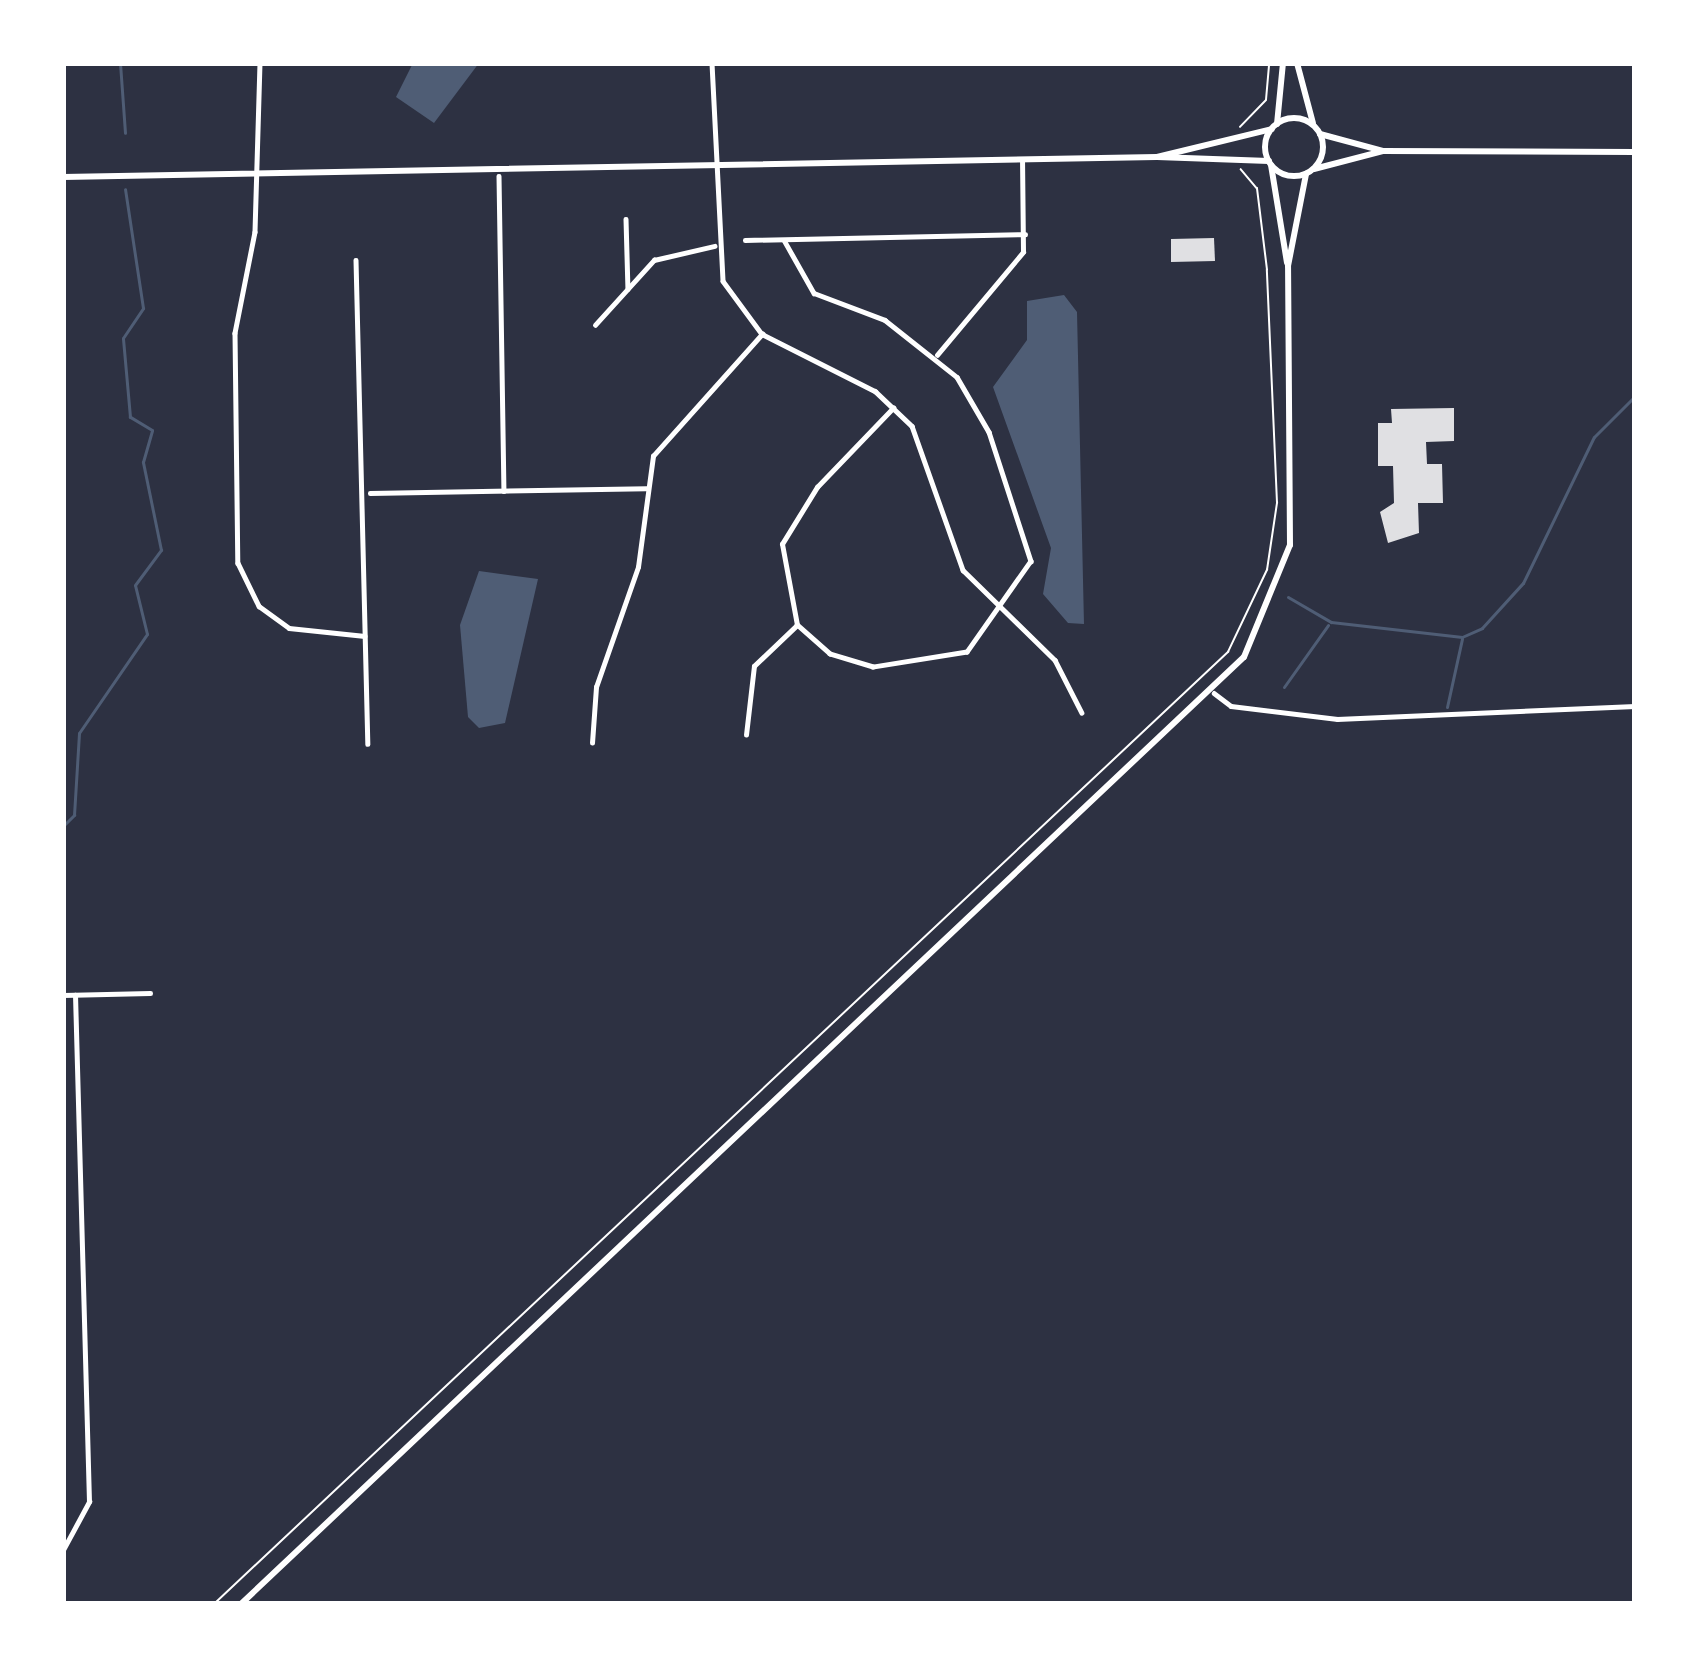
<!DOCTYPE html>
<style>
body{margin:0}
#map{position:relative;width:1698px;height:1667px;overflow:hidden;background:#2d3142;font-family:"DejaVu Sans",sans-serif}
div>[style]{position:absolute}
.water>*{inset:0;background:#4f5d75}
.stream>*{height:3px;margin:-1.5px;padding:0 1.5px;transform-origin:1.5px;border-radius:1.5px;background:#4f5d75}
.building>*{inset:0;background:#e0e0e3}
.path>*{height:1.5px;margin:-0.75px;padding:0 0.75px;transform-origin:0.75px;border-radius:0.75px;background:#fff}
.minor>*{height:4.5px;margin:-2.25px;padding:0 2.25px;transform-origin:2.25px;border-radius:2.25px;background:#fff}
.tertiary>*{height:6px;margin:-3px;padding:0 3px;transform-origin:3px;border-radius:3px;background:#fff}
.secondary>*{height:6px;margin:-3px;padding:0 3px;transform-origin:3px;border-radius:3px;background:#fff}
.secondary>.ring{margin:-3px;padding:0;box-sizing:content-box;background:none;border:6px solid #fff;border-radius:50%}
span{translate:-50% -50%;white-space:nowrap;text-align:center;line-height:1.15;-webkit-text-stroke:9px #fff;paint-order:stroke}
.frame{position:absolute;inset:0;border:66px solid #fff;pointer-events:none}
</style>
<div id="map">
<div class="water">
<div style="clip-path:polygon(413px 63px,479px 63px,434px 123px,396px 97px)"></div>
<div style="clip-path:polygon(1064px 295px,1077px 312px,1084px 624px,1068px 623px,1043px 594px,1051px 548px,993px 387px,1027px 340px,1027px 301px)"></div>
<div style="clip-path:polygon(479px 571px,538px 579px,505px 723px,479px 728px,468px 717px,460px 625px)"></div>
</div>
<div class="stream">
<div style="left:120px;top:63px;width:70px;rotate:85.9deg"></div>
<div style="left:1288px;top:597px;width:50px;rotate:30.2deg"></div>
<div style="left:1331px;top:622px;width:132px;rotate:6.5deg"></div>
<div style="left:1462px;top:637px;width:22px;rotate:-24deg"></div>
<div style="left:1482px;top:628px;width:61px;rotate:-47.7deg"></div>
<div style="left:1523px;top:583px;width:162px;rotate:-64.1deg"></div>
<div style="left:1594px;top:437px;width:58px;rotate:-45deg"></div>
<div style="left:1284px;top:687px;width:76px;rotate:-54.6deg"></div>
<div style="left:1447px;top:707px;width:70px;rotate:-77.6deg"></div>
<div style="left:63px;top:826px;width:16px;rotate:-45deg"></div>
<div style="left:74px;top:815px;width:82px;rotate:-86.5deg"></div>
<div style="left:79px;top:733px;width:120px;rotate:-55.5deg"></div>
<div style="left:147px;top:634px;width:50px;rotate:-103.8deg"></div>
<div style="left:135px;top:585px;width:44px;rotate:-53.4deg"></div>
<div style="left:161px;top:550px;width:90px;rotate:-101.6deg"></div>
<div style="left:143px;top:462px;width:33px;rotate:-74deg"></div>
<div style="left:152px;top:430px;width:26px;rotate:-149deg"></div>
<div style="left:130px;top:417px;width:79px;rotate:-95.1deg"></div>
<div style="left:123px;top:338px;width:36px;rotate:-56deg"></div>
<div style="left:143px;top:308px;width:120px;rotate:-98.6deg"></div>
</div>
<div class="building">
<div style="clip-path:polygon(1214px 238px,1215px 261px,1171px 262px,1171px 239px)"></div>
<div style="clip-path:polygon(1454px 408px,1454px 441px,1426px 442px,1427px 464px,1442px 464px,1443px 503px,1418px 503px,1419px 533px,1388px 543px,1380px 512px,1394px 503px,1393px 466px,1378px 466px,1378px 423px,1392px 423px,1391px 409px)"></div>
</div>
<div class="path">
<div style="left:1240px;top:127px;width:37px;rotate:-46deg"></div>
<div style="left:1266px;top:100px;width:37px;rotate:-85deg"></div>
<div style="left:214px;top:1604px;width:1391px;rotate:-43.19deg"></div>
<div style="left:1228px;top:652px;width:91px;rotate:-64.6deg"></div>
<div style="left:1267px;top:570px;width:68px;rotate:-81.5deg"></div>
<div style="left:1277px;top:503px;width:233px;rotate:-92.5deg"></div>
<div style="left:1267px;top:270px;width:82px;rotate:-97deg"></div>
<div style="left:1257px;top:189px;width:25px;rotate:-130deg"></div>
</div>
<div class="minor">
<div style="left:260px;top:63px;width:169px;rotate:91.7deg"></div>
<div style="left:255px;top:232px;width:103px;rotate:101.2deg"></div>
<div style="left:235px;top:333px;width:230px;rotate:89.3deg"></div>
<div style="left:238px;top:563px;width:48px;rotate:64deg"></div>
<div style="left:259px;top:606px;width:37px;rotate:36deg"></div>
<div style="left:289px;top:628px;width:76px;rotate:6deg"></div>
<div style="left:712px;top:63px;width:218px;rotate:87.1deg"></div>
<div style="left:723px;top:281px;width:66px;rotate:53.7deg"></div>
<div style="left:762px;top:334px;width:127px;rotate:26.8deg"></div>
<div style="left:875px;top:391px;width:51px;rotate:43.4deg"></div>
<div style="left:912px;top:426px;width:153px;rotate:70.5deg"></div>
<div style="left:963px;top:570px;width:129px;rotate:44.4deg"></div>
<div style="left:1055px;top:660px;width:59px;rotate:63deg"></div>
<div style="left:499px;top:176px;width:315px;rotate:89.1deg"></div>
<div style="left:626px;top:219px;width:70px;rotate:88.4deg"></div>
<div style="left:745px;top:240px;width:280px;rotate:-1.2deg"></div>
<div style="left:784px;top:240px;width:61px;rotate:60.5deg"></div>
<div style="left:814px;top:293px;width:76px;rotate:20.8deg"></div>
<div style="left:885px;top:320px;width:92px;rotate:38.4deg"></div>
<div style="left:957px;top:377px;width:64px;rotate:59.8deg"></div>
<div style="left:989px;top:432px;width:136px;rotate:72deg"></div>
<div style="left:1031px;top:561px;width:111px;rotate:125.1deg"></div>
<div style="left:967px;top:652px;width:95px;rotate:170.9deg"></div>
<div style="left:873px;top:667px;width:45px;rotate:-163.2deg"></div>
<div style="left:830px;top:654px;width:44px;rotate:-138.7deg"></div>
<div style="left:797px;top:625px;width:82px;rotate:-100.5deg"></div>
<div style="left:782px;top:544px;width:67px;rotate:-58.4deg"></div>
<div style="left:817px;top:487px;width:110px;rotate:-46.1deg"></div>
<div style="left:356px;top:260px;width:484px;rotate:88.6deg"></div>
<div style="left:595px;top:325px;width:88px;rotate:-47.8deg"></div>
<div style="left:654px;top:260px;width:62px;rotate:-13.1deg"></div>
<div style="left:937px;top:355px;width:134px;rotate:-50.1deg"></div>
<div style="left:1023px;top:252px;width:92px;rotate:-90.6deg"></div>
<div style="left:370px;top:493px;width:276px;rotate:-1deg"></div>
<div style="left:1214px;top:693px;width:21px;rotate:37deg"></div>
<div style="left:1231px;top:706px;width:107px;rotate:7deg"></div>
<div style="left:1337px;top:719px;width:298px;rotate:-2.5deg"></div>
<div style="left:746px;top:735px;width:69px;rotate:-83.4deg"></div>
<div style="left:754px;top:666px;width:59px;rotate:-43.6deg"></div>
<div style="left:592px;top:743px;width:56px;rotate:-85.9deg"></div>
<div style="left:596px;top:687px;width:127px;rotate:-70.7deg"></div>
<div style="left:638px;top:567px;width:112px;rotate:-82.3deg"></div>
<div style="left:653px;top:456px;width:164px;rotate:-48.2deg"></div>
<div style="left:63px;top:995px;width:87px;rotate:-1.3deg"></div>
<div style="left:63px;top:1550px;width:55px;rotate:-61.6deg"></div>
<div style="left:89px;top:1502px;width:507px;rotate:-91.58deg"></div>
</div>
<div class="tertiary">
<div style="left:1157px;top:157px;width:112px;rotate:2deg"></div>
<div style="left:63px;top:177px;width:1094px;rotate:-1.05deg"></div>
<div style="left:1157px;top:157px;width:118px;rotate:-13.7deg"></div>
</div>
<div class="secondary">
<div style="left:1297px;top:63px;width:62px;rotate:75.1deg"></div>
<div class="ring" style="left:1265px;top:118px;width:52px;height:52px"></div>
<div style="left:1277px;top:124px;width:61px;rotate:-84.4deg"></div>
<div style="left:1320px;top:134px;width:65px;rotate:15.1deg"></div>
<div style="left:1383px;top:151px;width:252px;rotate:0.2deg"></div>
<div style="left:1271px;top:165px;width:99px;rotate:80.7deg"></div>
<div style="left:1314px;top:169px;width:71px;rotate:-14.6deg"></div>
<div style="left:241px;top:1604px;width:1379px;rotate:-43.36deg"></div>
<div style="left:1244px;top:657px;width:121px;rotate:-67.7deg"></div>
<div style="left:1290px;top:545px;width:279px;rotate:-90.4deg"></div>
<div style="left:1288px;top:266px;width:94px;rotate:-78.9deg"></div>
</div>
<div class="frame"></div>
</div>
